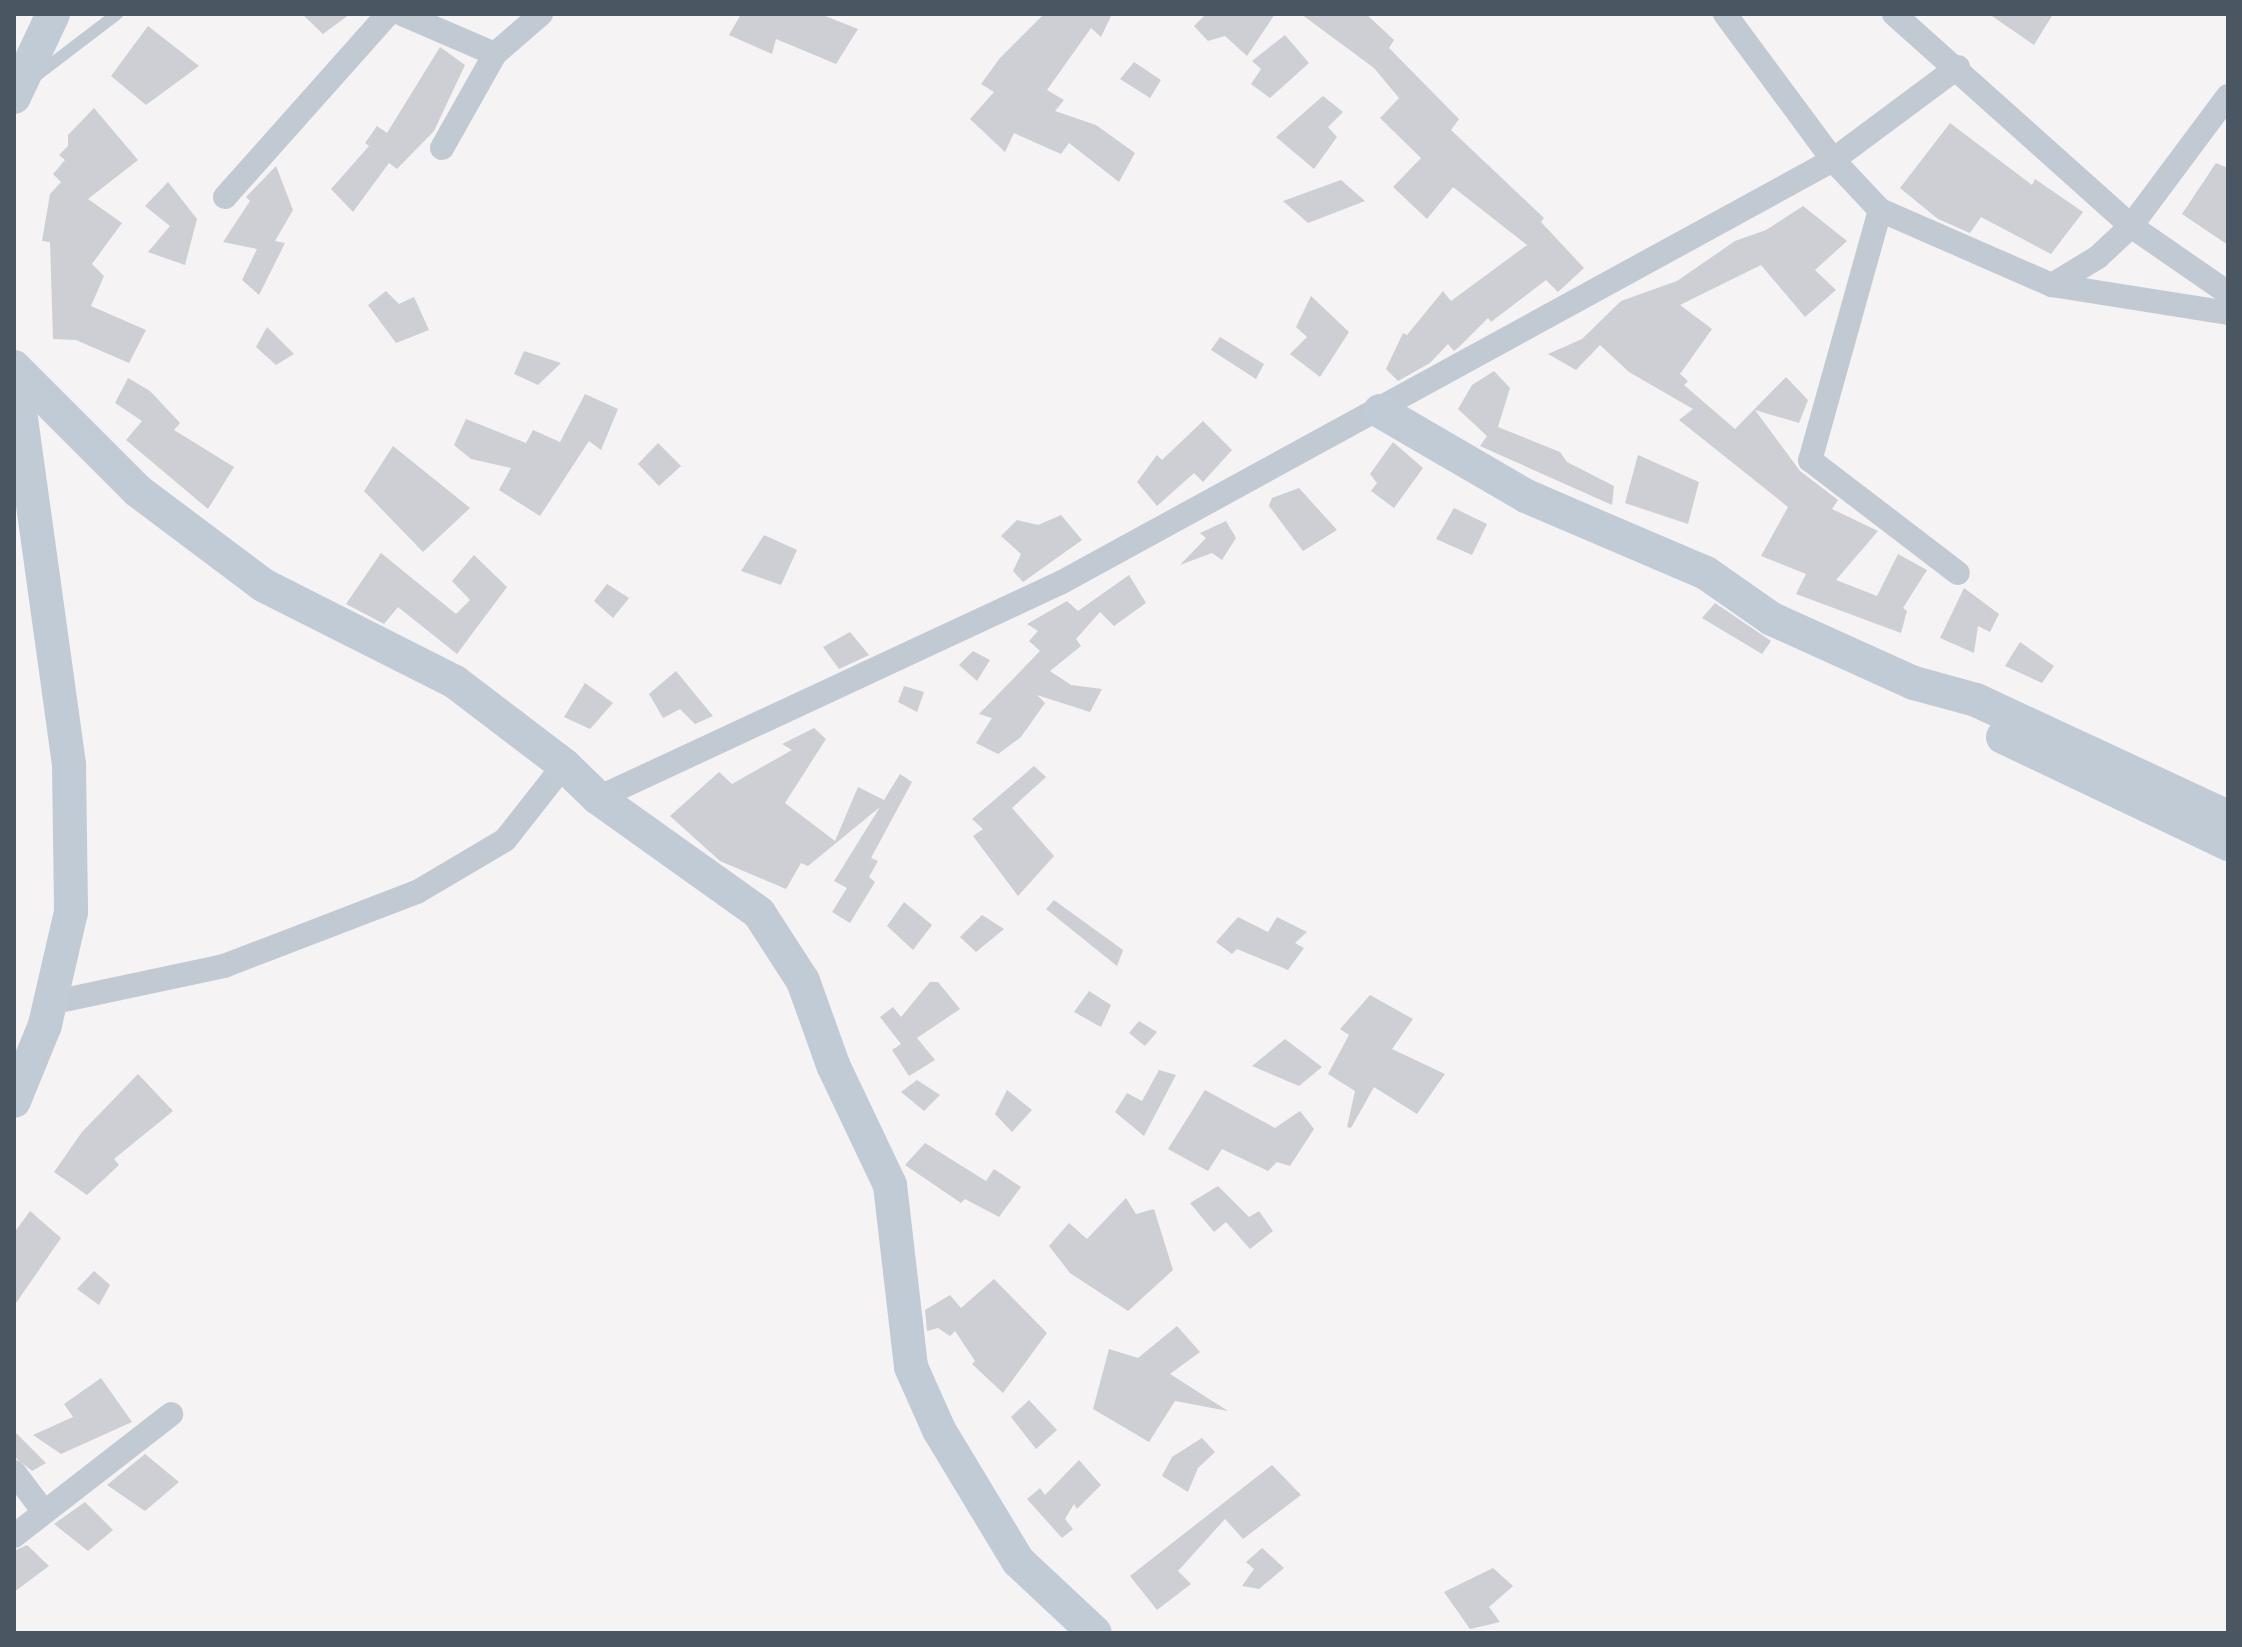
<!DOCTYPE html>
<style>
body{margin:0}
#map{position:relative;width:2242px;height:1647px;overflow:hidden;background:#f5f3f3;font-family:"IBM Plex Sans",sans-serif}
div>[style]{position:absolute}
.building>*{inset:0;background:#cdcfd5}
.lane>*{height:12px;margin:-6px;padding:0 6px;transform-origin:6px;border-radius:6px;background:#c1cad2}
.street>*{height:24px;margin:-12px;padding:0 12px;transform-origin:12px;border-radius:12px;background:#c1cad2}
.secondary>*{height:34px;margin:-17px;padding:0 17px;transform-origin:17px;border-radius:17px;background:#c1cbd6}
span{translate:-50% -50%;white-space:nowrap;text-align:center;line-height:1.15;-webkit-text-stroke:7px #fff;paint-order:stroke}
.frame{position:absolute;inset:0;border:16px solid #4a5661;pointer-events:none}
</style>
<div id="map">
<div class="building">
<div style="clip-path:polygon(302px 14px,350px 14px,323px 34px)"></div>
<div style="clip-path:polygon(741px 14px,820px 14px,858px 29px,836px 64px,776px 39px,772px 54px,729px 35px)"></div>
<div style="clip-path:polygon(1044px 14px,1112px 14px,1101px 37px,1091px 28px,1047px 90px,1064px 100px,1055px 111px,1096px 125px,1135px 153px,1119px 182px,1069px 143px,1061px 154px,1014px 133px,1005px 152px,970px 119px,994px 92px,981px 84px,1000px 58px)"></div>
<div style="clip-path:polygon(1206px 14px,1275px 14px,1247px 56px,1225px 36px,1208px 41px,1194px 26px)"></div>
<div style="clip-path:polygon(1301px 14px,1366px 14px,1394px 40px,1389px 48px,1459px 119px,1451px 130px,1544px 218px,1541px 222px,1584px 268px,1558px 292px,1546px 280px,1491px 322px,1488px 318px,1459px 347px,1454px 351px,1448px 344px,1430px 363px,1398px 381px,1386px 369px,1403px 333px,1407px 335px,1443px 291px,1451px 301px,1527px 245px,1453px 187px,1427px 219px,1393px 187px,1421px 158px,1380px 118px,1399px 98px,1374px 68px)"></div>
<div style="clip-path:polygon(1989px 14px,2053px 14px,2034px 45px)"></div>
<div style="clip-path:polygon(148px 26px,199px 66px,146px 105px,111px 76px)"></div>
<div style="clip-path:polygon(1285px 35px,1309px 63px,1270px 98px,1251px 84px,1261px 69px,1252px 61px)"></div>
<div style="clip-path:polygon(440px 47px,465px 65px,434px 131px,397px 169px,389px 163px,353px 212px,331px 189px,369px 146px,365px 143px,377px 126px,387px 133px)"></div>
<div style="clip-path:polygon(1134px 62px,1161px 80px,1150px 98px,1120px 79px)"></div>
<div style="clip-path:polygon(1323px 96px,1343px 112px,1328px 127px,1337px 137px,1314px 169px,1276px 137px)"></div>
<div style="clip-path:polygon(94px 108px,138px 160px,88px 199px,122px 223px,92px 264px,104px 276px,91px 306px,146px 330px,129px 363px,76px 340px,53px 339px,50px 242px,42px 241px,50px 194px,61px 182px,53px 174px,65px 160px,59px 155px,68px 146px,68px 135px)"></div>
<div style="clip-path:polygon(1950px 123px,2032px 185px,2035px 179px,2083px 212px,2051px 254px,1981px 217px,1970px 233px,1938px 219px,1900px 188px)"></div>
<div style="clip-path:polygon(2216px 163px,2228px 168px,2228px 245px,2182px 214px)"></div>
<div style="clip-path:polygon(276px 166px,293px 210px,275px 241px,285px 243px,259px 295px,242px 280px,257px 249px,223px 242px,250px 201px,246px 197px)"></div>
<div style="clip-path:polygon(1341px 180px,1365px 201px,1308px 223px,1283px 201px)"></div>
<div style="clip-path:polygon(168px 182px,197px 219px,185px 265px,148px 252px,170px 226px,145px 206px)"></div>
<div style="clip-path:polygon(1803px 206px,1847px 241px,1815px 270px,1836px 290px,1805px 317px,1761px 265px,1680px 305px,1712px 329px,1680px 374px,1688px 381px,1684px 385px,1735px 429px,1786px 377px,1808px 400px,1799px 423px,1755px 410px,1800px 471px,1838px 500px,1832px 509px,1878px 531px,1836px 580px,1877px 596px,1898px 554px,1927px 570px,1903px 608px,1907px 611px,1901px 633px,1796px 594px,1806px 574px,1761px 556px,1788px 507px,1679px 420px,1693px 409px,1629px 372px,1600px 345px,1576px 370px,1548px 354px,1582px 339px,1621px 301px,1677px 281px,1735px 241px,1766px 230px)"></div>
<div style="clip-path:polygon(386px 291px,399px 304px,414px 297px,429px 330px,396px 343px,368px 305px)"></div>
<div style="clip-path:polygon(1311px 296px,1349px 332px,1320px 377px,1290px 354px,1307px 337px,1296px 327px)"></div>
<div style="clip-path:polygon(267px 327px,294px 354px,276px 365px,256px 347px)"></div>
<div style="clip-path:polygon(1220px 337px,1264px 364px,1256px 379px,1211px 350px)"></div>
<div style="clip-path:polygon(524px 351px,561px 363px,538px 385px,514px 374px)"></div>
<div style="clip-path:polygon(1494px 371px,1510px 388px,1498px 427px,1560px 452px,1567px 462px,1614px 486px,1612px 505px,1480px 446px,1487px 436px,1458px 409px,1472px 385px)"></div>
<div style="clip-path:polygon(128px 378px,150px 391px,180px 423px,174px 430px,234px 467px,208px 509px,126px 440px,142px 421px,115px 403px)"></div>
<div style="clip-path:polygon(585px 394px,618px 409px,601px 450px,589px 441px,540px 516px,499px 490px,511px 468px,471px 459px,454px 445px,466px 419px,526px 443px,533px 430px,560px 442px)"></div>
<div style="clip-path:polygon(1203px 421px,1232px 450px,1203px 482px,1194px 473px,1157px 506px,1137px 482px,1157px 455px,1162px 460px)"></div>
<div style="clip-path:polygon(1393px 442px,1423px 468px,1394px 508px,1371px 491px,1377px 483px,1370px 474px)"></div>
<div style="clip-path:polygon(658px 443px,681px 466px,659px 486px,638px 464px)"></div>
<div style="clip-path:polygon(393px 446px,470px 508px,423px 552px,364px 491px)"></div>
<div style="clip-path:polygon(1638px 455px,1699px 482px,1688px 524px,1625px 503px)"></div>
<div style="clip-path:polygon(1299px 488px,1337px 530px,1303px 551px,1269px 506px,1272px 498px)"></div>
<div style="clip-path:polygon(1454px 508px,1487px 524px,1472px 555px,1436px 539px)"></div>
<div style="clip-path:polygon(1061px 515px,1082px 540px,1023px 582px,1013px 571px,1021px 554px,1001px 536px,1017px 520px,1038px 525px)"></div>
<div style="clip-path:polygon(1226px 521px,1236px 538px,1222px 560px,1212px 553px,1180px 565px,1206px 538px,1200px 533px)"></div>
<div style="clip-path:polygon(764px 535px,797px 550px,781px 585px,741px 571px)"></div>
<div style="clip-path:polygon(381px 553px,456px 614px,470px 600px,452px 581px,474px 555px,507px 587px,457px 654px,398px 607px,384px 624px,346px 604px)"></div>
<div style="clip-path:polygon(1129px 575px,1146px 603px,1114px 626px,1100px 612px,1076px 639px,1081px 646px,1050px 671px,1071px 685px,1102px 689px,1090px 712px,1037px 695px,1045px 703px,1021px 737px,998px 754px,976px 743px,992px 718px,979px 714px,1040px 651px,1029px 641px,1038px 631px,1027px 624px,1067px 601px,1078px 611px)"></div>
<div style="clip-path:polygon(607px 584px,629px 598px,613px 618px,594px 601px)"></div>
<div style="clip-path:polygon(1964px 588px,1999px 614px,1990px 632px,1978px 626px,1974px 653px,1940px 638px)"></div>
<div style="clip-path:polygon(1715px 603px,1771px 641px,1762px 654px,1702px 618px)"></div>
<div style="clip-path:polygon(850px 632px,869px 655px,839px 669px,823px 647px)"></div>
<div style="clip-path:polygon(2020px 642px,2054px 666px,2042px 683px,2005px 666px)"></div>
<div style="clip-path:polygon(973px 651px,990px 660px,977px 681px,959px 665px)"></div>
<div style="clip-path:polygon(676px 671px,713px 716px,695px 724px,680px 709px,663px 718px,649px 694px)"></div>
<div style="clip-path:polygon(585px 683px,613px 703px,590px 729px,564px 717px)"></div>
<div style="clip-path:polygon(904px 686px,924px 692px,917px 712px,898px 702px)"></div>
<div style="clip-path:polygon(814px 728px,826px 739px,785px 803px,835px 841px,858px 787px,884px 800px,900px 774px,912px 782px,871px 858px,878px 861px,869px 877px,875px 882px,850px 923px,832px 912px,847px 888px,834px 881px,880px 807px,808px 866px,801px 863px,786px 889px,720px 861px,670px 816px,719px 772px,732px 784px,792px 750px,782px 744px)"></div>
<div style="clip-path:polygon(1034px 766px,1046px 777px,1012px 808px,1054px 856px,1018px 896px,973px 836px,983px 829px,972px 819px)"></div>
<div style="clip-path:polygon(1054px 900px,1123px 950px,1117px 966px,1046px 909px)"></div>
<div style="clip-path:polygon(904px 902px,932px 925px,913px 950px,887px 926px)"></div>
<div style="clip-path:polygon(982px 915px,1004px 929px,976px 952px,960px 937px)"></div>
<div style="clip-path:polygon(1238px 917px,1268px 932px,1277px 917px,1307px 932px,1295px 943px,1304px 948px,1288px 970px,1237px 949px,1232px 954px,1216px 942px)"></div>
<div style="clip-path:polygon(930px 982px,938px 982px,960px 1009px,917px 1038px,935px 1060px,909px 1076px,892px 1050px,901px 1044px,880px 1017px,893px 1007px,901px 1017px)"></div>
<div style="clip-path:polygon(1089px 991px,1111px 1005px,1101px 1027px,1074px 1012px)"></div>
<div style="clip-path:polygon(1370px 995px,1413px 1019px,1392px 1049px,1445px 1074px,1417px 1114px,1374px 1087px,1351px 1128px,1347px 1127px,1355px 1091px,1328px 1074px,1349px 1035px,1340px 1029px)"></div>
<div style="clip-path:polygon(1139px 1021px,1157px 1032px,1145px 1046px,1129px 1033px)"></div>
<div style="clip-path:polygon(1285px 1039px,1322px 1067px,1299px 1086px,1252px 1066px)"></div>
<div style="clip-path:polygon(1159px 1070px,1176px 1075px,1144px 1136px,1115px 1112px,1127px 1093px,1142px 1101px)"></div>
<div style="clip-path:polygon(138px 1074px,173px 1111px,114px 1159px,119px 1165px,87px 1195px,54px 1172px,82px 1132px)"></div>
<div style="clip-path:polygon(917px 1080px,940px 1095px,924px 1111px,901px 1092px)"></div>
<div style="clip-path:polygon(1007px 1090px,1032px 1110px,1012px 1132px,995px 1114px)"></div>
<div style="clip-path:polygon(1205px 1090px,1275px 1128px,1300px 1111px,1314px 1129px,1290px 1166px,1277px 1162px,1268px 1171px,1222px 1149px,1208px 1171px,1168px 1149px)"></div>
<div style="clip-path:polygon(925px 1143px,986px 1181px,994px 1169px,1021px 1187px,999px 1217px,965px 1199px,961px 1203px,905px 1165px)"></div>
<div style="clip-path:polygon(1218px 1186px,1249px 1217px,1259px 1211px,1273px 1231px,1250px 1249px,1226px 1222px,1214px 1232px,1190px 1203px)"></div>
<div style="clip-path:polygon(1126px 1198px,1136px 1214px,1154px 1209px,1173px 1270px,1128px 1311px,1070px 1273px,1049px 1246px,1069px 1223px,1087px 1239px)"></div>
<div style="clip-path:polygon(30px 1211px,61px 1238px,14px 1306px,14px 1233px)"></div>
<div style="clip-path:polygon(94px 1271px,110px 1285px,99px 1305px,77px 1289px)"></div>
<div style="clip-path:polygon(994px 1279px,1047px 1333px,1003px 1393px,972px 1364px,975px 1361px,955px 1331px,950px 1336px,938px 1328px,927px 1331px,925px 1310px,950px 1295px,961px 1308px)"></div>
<div style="clip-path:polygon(1177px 1326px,1200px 1352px,1170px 1374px,1228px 1411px,1175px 1401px,1149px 1442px,1093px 1409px,1109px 1349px,1138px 1358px)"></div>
<div style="clip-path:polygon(101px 1378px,132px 1422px,61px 1454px,33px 1435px,73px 1417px,64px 1404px)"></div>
<div style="clip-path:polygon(1029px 1400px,1057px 1430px,1036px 1449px,1011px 1417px)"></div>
<div style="clip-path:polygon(14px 1431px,46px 1463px,32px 1471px,16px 1458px)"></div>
<div style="clip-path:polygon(1202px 1438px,1215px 1452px,1198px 1468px,1188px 1492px,1162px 1476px,1172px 1457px)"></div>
<div style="clip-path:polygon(145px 1454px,179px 1482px,145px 1511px,107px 1485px)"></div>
<div style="clip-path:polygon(1079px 1460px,1101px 1485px,1077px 1509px,1074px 1504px,1065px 1519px,1073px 1529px,1062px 1538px,1027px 1499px,1040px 1488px,1045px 1495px)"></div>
<div style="clip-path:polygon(1272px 1465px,1301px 1495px,1243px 1539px,1225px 1519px,1178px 1571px,1191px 1584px,1157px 1610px,1130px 1576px)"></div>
<div style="clip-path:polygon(85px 1502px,113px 1530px,88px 1551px,54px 1524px)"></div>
<div style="clip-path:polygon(27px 1545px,49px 1566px,14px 1592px,14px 1551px)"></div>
<div style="clip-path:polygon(1262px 1548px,1284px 1568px,1259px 1589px,1242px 1586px,1254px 1569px,1246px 1562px)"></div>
<div style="clip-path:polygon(1493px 1568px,1513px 1586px,1489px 1607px,1500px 1622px,1470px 1629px,1444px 1592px)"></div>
</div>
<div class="lane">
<div style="left:37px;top:75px;width:101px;rotate:-37.3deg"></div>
</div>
<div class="street">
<div style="left:402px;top:14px;width:101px;rotate:23.3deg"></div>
<div style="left:1894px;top:14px;width:318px;rotate:41.8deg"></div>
<div style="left:2131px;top:226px;width:118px;rotate:34.6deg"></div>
<div style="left:1958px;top:67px;width:156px;rotate:143.4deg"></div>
<div style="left:1833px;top:160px;width:69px;rotate:46.8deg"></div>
<div style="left:1880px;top:210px;width:188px;rotate:23.6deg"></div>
<div style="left:2052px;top:285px;width:178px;rotate:9deg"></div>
<div style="left:442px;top:148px;width:108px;rotate:-60.6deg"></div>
<div style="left:495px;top:54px;width:61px;rotate:-41deg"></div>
<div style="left:225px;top:197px;width:245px;rotate:-48.3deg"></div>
<div style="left:1880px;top:210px;width:260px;rotate:105.6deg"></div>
<div style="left:1810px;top:460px;width:186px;rotate:37.4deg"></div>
<div style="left:2052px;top:285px;width:54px;rotate:-31.3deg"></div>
<div style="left:2098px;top:257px;width:45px;rotate:-43.2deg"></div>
<div style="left:2131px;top:226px;width:162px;rotate:-53.3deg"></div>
<div style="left:598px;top:798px;width:512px;rotate:-24.96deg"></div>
<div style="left:1062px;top:582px;width:879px;rotate:-28.69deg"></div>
<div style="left:1833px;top:160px;width:182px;rotate:-126.5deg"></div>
<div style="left:50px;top:1003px;width:178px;rotate:-12deg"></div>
<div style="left:224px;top:966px;width:207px;rotate:-21deg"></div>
<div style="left:417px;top:892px;width:102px;rotate:-30.6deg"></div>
<div style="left:505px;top:840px;width:95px;rotate:-51.8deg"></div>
<div style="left:14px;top:1472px;width:50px;rotate:53.1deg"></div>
<div style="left:14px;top:1536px;width:199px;rotate:-37.8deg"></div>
</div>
<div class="secondary">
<div style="left:14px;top:97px;width:92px;rotate:-64.8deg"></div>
<div style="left:14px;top:367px;width:175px;rotate:45deg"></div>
<div style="left:138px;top:491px;width:156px;rotate:36.9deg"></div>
<div style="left:263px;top:585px;width:215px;rotate:26.8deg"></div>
<div style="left:455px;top:682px;width:137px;rotate:37.3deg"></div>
<div style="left:564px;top:765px;width:47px;rotate:44.1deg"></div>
<div style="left:598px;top:798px;width:198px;rotate:35.5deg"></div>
<div style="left:759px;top:913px;width:81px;rotate:57.1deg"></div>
<div style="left:803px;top:981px;width:89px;rotate:70.3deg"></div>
<div style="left:833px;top:1065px;width:133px;rotate:64.6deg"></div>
<div style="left:890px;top:1185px;width:183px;rotate:83.4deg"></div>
<div style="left:911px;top:1367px;width:69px;rotate:66deg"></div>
<div style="left:939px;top:1430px;width:153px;rotate:58.9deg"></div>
<div style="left:1018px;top:1561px;width:105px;rotate:43.1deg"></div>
<div style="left:14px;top:368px;width:401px;rotate:82.1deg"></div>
<div style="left:69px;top:765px;width:147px;rotate:89.2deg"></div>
<div style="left:71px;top:912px;width:116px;rotate:103deg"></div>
<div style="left:45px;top:1025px;width:82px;rotate:112.2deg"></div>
<div style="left:1380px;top:411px;width:169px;rotate:30.2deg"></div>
<div style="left:1526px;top:496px;width:196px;rotate:23.2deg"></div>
<div style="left:1706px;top:573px;width:80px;rotate:34.9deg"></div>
<div style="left:1772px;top:619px;width:156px;rotate:24.3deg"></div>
<div style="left:1914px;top:683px;width:64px;rotate:15.3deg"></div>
<div style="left:1976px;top:700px;width:278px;rotate:24.9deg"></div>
<div style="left:2003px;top:737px;width:249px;rotate:25.4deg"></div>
</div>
<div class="frame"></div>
</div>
